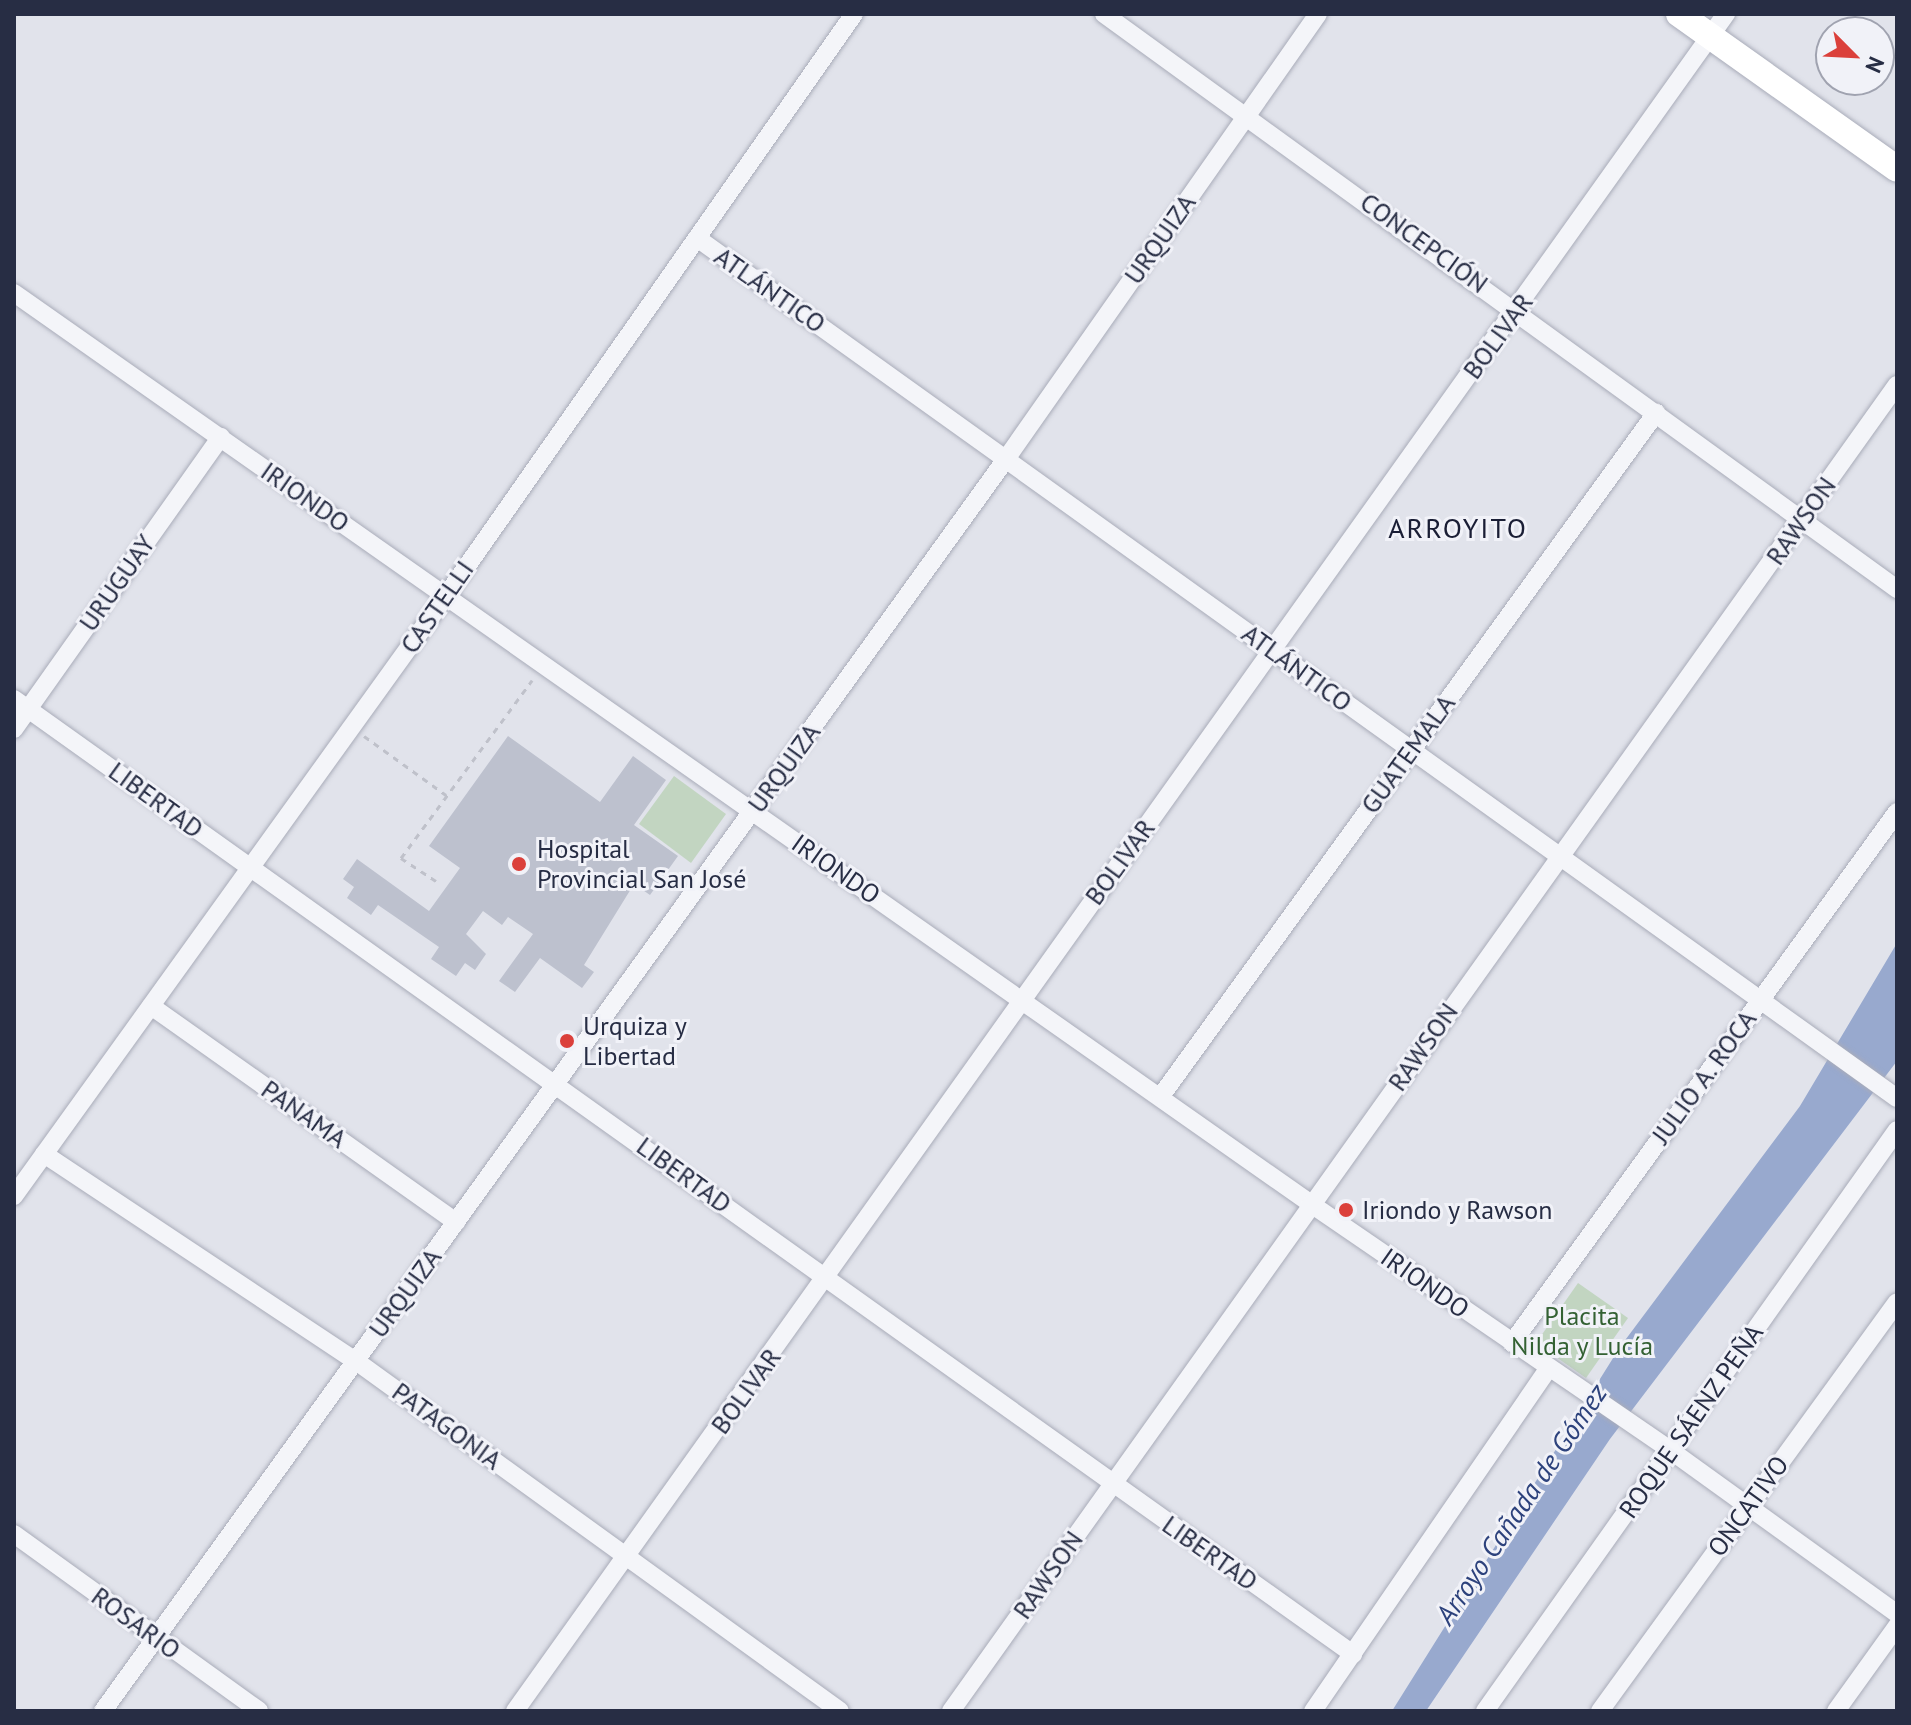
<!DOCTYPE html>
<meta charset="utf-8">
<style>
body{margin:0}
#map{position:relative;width:1911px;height:1725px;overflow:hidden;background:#e1e3eb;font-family:"PT Sans",sans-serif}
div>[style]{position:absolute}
.green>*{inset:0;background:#c2d5c1}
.water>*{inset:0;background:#98a9ce}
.building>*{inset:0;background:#bdc1ce}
.path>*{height:3px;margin-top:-1.5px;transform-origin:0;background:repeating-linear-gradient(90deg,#bfc1ca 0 6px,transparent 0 12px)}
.roads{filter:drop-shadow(0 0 2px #a9acb9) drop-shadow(0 0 2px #a9acb9)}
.street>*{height:18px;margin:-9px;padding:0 9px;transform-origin:9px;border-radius:9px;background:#f4f5f9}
.secondary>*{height:26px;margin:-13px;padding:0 13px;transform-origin:13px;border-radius:13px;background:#fff}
.dots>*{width:22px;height:22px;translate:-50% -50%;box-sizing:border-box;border:4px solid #f1f2f8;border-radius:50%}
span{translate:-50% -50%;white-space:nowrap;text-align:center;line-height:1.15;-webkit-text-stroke:6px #f1f2f8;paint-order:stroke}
.street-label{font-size:26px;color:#272d44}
.poi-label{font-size:26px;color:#272d44}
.left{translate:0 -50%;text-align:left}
.park-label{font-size:26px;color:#336133}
.neighbourhood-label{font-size:28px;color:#1a1e35;letter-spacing:2px}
.water-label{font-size:28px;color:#2d427c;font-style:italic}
.frame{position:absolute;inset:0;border:16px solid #272d44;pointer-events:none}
.north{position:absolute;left:1815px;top:16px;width:80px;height:80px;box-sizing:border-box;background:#f1f2f8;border:2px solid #a0a3b0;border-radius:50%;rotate:114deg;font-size:22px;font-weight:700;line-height:32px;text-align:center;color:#272d44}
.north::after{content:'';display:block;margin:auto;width:28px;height:36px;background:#db403b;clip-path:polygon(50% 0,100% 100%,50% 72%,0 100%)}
</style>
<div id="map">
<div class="green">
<div style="clip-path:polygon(674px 776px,726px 814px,691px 863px,639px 824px)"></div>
<div style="clip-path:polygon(1578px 1283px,1628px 1318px,1586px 1378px,1536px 1343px)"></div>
</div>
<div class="water">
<div style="clip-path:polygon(1897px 943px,1897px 1061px,1610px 1439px,1426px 1711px,1392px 1711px,1620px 1347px,1800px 1106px)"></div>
</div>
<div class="building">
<div style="clip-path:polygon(508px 736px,600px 802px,633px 756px,666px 780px,634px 825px,678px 856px,650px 895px,634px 884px,584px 965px,594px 972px,582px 988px,540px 958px,515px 992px,499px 981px,533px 934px,508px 917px,502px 925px,483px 911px,466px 934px,486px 954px,475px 970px,465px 963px,456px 976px,431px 959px,439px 947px,378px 905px,371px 915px,347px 898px,354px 887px,343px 879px,357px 859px,429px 911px,460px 868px,429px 846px)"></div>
</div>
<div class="path">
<div style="left:364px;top:736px;width:101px;rotate:35.7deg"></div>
<div style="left:436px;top:881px;width:42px;rotate:-146.7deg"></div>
<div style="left:401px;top:858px;width:221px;rotate:-53.6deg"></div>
</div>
<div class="roads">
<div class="street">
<div style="left:1104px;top:14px;width:980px;rotate:35.95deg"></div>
<div style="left:697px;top:238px;width:1476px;rotate:35.63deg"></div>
<div style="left:14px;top:293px;width:1585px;rotate:35.08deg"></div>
<div style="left:1311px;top:1204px;width:435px;rotate:34.4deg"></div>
<div style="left:1670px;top:1450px;width:280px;rotate:35.8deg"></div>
<div style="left:14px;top:699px;width:1645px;rotate:35.5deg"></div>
<div style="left:14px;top:729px;width:358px;rotate:-54.7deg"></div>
<div style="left:151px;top:1006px;width:374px;rotate:35.3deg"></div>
<div style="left:1161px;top:1096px;width:844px;rotate:-54.07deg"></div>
<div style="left:44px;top:1154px;width:374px;rotate:33.6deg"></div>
<div style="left:356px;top:1361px;width:597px;rotate:35.87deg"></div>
<div style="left:14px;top:1196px;width:739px;rotate:-54.25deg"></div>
<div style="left:446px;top:596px;width:711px;rotate:-54.97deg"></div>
<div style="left:1512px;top:1343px;width:656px;rotate:-54.06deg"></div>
<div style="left:14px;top:1534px;width:302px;rotate:35.8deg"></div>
<div style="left:103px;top:1711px;width:1544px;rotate:-54.2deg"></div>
<div style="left:1006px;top:459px;width:543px;rotate:-54.96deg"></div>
<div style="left:515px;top:1711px;width:2085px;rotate:-54.49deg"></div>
<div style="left:951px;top:1711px;width:1629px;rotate:-54.5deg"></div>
<div style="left:1313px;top:1711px;width:416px;rotate:-55.5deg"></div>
<div style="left:1485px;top:1711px;width:712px;rotate:-54.66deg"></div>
<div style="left:1600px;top:1711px;width:505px;rotate:-54.01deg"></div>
<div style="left:1836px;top:1711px;width:105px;rotate:-54.3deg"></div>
</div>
<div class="secondary">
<div style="left:1679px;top:14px;width:267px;rotate:35.4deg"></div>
</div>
</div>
<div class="dots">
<div style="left:519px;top:864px;background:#db403b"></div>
<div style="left:567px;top:1041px;background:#db403b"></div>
<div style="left:1346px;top:1210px;background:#db403b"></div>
</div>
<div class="street-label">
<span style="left:1160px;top:239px;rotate:-55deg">URQUIZA</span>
<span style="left:1424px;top:243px;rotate:36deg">CONCEPCIÓN</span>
<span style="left:770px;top:290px;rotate:35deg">ATLÁNTICO</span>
<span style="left:1498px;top:336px;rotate:-54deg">BOLIVAR</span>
<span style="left:305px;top:497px;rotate:35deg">IRIONDO</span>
<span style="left:1801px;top:521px;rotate:-55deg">RAWSON</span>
<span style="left:117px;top:583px;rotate:-55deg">URUGUAY</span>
<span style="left:437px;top:607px;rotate:-55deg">CASTELLI</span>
<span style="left:1297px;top:668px;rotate:36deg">ATLÁNTICO</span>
<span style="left:1408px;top:754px;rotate:-54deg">GUATEMALA</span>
<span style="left:784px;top:768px;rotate:-54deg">URQUIZA</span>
<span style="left:156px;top:800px;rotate:36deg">LIBERTAD</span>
<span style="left:1120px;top:862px;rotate:-54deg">BOLIVAR</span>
<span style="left:836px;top:869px;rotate:35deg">IRIONDO</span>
<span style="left:1423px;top:1047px;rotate:-55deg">RAWSON</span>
<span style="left:1704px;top:1077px;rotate:-54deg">JULIO A. ROCA</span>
<span style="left:304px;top:1114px;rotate:35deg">PANAMA</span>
<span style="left:684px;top:1175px;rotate:36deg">LIBERTAD</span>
<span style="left:1425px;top:1283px;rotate:35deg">IRIONDO</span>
<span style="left:405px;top:1293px;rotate:-54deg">URQUIZA</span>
<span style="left:746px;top:1391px;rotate:-54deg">BOLIVAR</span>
<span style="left:1691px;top:1421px;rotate:-55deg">ROQUE SÁENZ PEÑA</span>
<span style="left:447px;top:1426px;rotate:36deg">PATAGONIA</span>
<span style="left:1748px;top:1506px;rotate:-54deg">ONCATIVO</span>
<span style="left:1210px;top:1553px;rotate:35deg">LIBERTAD</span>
<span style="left:1048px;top:1575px;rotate:-55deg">RAWSON</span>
<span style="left:136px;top:1623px;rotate:36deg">ROSARIO</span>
</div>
<div class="poi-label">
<span class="left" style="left:537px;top:864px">Hospital<br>Provincial San José</span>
<span class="left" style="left:583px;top:1041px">Urquiza y<br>Libertad</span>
<span class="left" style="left:1362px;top:1210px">Iriondo y Rawson</span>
</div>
<div class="park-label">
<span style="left:1582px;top:1331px">Placita<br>Nilda y Lucía</span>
</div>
<div class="neighbourhood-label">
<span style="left:1458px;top:528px">ARROYITO</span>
</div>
<div class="water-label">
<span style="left:1521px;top:1504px;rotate:-56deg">Arroyo Cañada de Gómez</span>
</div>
<div class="frame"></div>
<div class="north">N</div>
</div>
